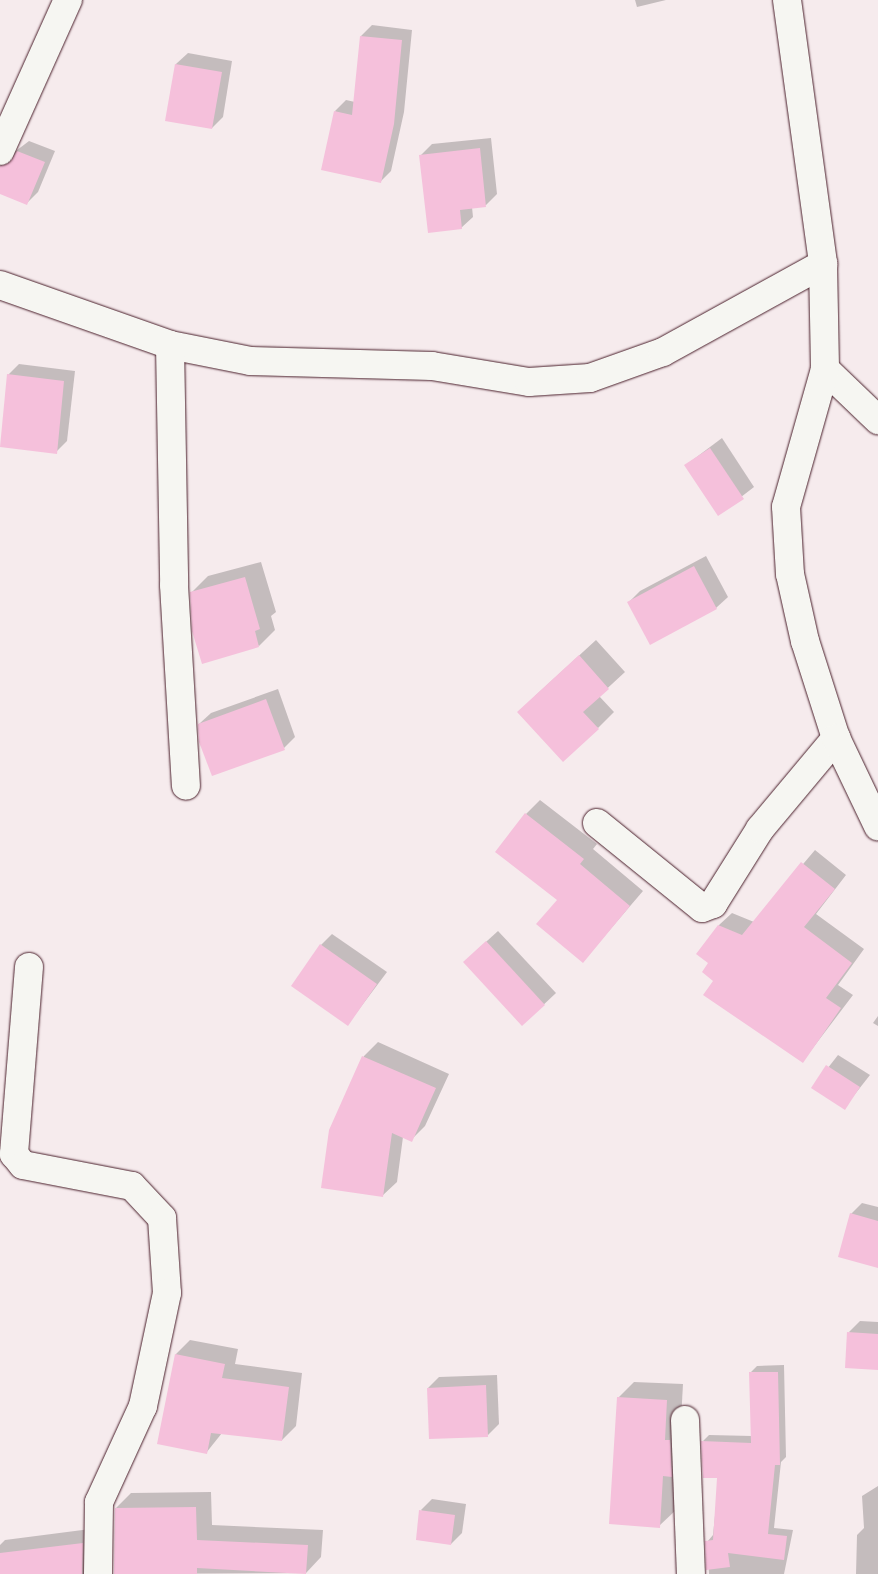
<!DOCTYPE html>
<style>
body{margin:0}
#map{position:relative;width:878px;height:1574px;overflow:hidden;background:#f6ebed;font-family:"Architects Daughter",sans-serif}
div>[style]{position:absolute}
.shadow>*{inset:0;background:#0003}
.building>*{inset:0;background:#f5c0db}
.roads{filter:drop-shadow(0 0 1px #4a1f2b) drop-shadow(0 0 1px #4a1f2b)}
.street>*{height:28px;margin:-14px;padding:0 14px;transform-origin:14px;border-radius:14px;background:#f6f6f2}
.secondary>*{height:28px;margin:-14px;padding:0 14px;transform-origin:14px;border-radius:14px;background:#f6f6f2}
span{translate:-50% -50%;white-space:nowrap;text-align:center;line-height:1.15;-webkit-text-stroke:4.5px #f6f6f2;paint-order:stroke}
</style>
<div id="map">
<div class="shadow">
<div style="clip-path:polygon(635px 0,666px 0,637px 7px)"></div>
<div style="clip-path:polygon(372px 25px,412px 30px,404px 112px,391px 171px,380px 182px,335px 111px,346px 100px,355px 102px,361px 36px)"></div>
<div style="clip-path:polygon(188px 53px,232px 61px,223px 117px,212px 128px,167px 120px,176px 64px)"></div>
<div style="clip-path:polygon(491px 138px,497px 194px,486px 205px,472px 207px,473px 217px,461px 228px,421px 155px,432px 144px)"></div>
<div style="clip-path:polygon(29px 141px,55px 151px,38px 192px,27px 203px,0 192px,0 163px)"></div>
<div style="clip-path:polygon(19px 364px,75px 371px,67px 441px,56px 452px,8px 375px)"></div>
<div style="clip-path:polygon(722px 438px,754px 487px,719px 514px,686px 465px)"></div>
<div style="clip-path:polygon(706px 556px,728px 597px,716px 608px,629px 602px,640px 591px)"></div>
<div style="clip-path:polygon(261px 562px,276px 612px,271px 616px,275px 630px,259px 646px,191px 593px,208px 576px)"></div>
<div style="clip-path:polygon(596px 640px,625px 672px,599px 696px,614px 712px,598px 728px,535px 696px)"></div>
<div style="clip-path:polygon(278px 689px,295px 737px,284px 748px,199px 724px,211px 713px)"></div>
<div style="clip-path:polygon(540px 800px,597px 844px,593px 849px,643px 891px,583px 961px,526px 814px)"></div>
<div style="clip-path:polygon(815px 850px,846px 875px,816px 914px,864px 949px,838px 985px,853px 995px,803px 1061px,715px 980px,710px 963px,719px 925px,732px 913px,754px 922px)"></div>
<div style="clip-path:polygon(498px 931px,556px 993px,522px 1025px,476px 951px)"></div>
<div style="clip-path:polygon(332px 934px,387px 972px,348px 1024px,321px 945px)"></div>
<div style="clip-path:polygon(878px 1016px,878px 1026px,873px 1023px)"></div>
<div style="clip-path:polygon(378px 1042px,449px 1074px,425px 1126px,411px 1140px,403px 1137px,397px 1182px,382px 1196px,330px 1130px,364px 1056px)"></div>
<div style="clip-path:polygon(838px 1055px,870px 1075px,844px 1108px,813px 1087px)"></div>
<div style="clip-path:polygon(862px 1203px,878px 1207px,878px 1267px,851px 1214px)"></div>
<div style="clip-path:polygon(860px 1321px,878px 1322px,878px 1369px,849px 1332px)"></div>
<div style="clip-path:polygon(190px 1340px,238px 1349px,235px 1364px,302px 1373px,296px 1426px,282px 1440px,222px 1433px,206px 1453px,158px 1443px,176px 1354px)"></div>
<div style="clip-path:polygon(784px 1365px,786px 1457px,781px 1462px,774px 1528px,793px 1530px,784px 1574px,709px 1574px,707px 1542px,713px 1535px,719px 1477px,703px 1441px,709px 1435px,752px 1436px,750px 1373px,757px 1366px)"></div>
<div style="clip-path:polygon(497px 1375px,499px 1424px,488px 1435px,428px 1388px,439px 1377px)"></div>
<div style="clip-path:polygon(634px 1382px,683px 1384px,676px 1510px,659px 1526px,618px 1398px)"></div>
<div style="clip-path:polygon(878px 1486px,878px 1574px,856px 1574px,857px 1535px,864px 1528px,862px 1496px)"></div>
<div style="clip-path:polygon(211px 1492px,212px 1525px,323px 1530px,321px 1557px,306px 1573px,115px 1574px,116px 1508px,131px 1493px)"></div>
<div style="clip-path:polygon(432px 1499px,466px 1504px,462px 1533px,451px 1544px,421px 1510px)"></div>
<div style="clip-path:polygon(98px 1528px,99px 1566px,113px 1574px,0 1574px,0 1545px,5px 1540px)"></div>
</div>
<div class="building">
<div style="clip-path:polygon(360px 36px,402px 40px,394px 124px,381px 183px,321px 170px,334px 111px,352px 115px)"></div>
<div style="clip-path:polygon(175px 64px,222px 72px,212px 129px,165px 121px)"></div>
<div style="clip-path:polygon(480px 148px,486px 207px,460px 210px,462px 229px,428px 233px,419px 155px)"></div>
<div style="clip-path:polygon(17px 151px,45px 162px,27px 205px,0 194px,0 166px,9px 163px)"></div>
<div style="clip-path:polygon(7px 374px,64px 381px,57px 454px,0 447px)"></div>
<div style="clip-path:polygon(710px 448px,744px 499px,718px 516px,684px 465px)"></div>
<div style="clip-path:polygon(694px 566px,717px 609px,650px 645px,627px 602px)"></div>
<div style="clip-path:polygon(245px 577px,260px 629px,255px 631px,259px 647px,202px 664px,192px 631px,190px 592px)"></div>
<div style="clip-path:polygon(579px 655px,609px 689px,583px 712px,599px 729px,563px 762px,517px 712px)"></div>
<div style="clip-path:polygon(266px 699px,285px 750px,212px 776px,199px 742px,198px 724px)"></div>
<div style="clip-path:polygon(525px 813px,584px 859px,580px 864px,630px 906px,583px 963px,536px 924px,557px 900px,495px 852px)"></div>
<div style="clip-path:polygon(801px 862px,835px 889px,804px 927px,852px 963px,826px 998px,841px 1008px,803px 1063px,703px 995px,713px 981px,702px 972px,708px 963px,696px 954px,718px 925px,742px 935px)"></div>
<div style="clip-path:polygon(486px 941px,545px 1005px,522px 1026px,463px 962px)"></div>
<div style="clip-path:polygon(320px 944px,377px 984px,348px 1026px,291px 986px)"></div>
<div style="clip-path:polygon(362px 1056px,436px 1088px,412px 1142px,392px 1133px,383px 1197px,321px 1188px,329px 1130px)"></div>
<div style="clip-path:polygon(826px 1065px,860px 1087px,845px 1110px,811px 1088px)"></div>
<div style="clip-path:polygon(850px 1213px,878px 1221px,878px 1268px,838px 1257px)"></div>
<div style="clip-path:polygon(847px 1332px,878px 1334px,878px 1370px,845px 1368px)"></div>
<div style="clip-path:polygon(175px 1354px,225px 1364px,222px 1378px,289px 1387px,282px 1441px,211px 1433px,207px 1454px,157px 1444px)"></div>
<div style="clip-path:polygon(749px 1372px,778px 1372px,780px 1465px,775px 1465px,768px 1534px,787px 1536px,784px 1560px,728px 1553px,730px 1567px,706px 1570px,705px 1541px,713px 1540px,717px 1478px,703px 1478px,701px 1441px,751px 1443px)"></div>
<div style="clip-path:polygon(486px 1385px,488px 1437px,429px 1439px,427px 1388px)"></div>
<div style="clip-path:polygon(617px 1397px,667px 1400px,665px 1440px,670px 1440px,672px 1477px,663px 1476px,660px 1528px,609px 1524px)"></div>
<div style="clip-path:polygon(196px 1507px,197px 1540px,308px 1545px,306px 1574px,197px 1568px,197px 1574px,114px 1574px,115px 1508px)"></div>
<div style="clip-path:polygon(419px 1510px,455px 1515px,451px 1545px,416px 1540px)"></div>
<div style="clip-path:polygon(83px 1543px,82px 1574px,0 1574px,0 1553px)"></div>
</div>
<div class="roads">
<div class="street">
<div style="left:0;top:151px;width:166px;rotate:-65.8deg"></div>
<div style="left:0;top:285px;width:180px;rotate:19.4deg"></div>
<div style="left:170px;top:345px;width:82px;rotate:11.3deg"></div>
<div style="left:250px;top:361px;width:182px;rotate:1.6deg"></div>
<div style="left:432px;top:366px;width:98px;rotate:9.4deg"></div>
<div style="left:529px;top:382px;width:61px;rotate:-3.8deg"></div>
<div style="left:590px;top:378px;width:77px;rotate:-19.6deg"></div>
<div style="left:663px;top:352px;width:183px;rotate:-28.8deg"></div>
<div style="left:170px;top:345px;width:240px;rotate:89deg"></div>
<div style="left:174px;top:585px;width:201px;rotate:86.6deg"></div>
<div style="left:825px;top:369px;width:74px;rotate:43.9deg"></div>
<div style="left:597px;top:823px;width:135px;rotate:39deg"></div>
<div style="left:702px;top:908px;width:12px;rotate:-20deg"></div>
<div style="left:713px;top:904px;width:89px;rotate:-57.9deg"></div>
<div style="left:760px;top:829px;width:119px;rotate:-50.1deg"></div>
<div style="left:29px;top:967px;width:188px;rotate:94.6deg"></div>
<div style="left:14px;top:1154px;width:14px;rotate:51deg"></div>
<div style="left:23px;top:1165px;width:111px;rotate:10.9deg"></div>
<div style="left:132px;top:1186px;width:44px;rotate:46.8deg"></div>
<div style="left:162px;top:1218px;width:75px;rotate:86.2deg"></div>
<div style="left:167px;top:1293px;width:116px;rotate:102deg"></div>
<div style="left:143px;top:1406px;width:106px;rotate:114.6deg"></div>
<div style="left:99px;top:1502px;width:72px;rotate:90.8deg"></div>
<div style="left:685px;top:1420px;width:154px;rotate:87.8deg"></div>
</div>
<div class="secondary">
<div style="left:787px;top:0;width:266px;rotate:82.2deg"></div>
<div style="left:823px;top:264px;width:105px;rotate:88.9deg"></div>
<div style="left:825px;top:369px;width:143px;rotate:105.8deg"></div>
<div style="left:786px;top:507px;width:67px;rotate:86.6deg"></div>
<div style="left:790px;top:574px;width:69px;rotate:77.4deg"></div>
<div style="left:805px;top:641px;width:102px;rotate:72.3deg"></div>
<div style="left:836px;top:738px;width:98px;rotate:64.5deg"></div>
</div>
</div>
</div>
